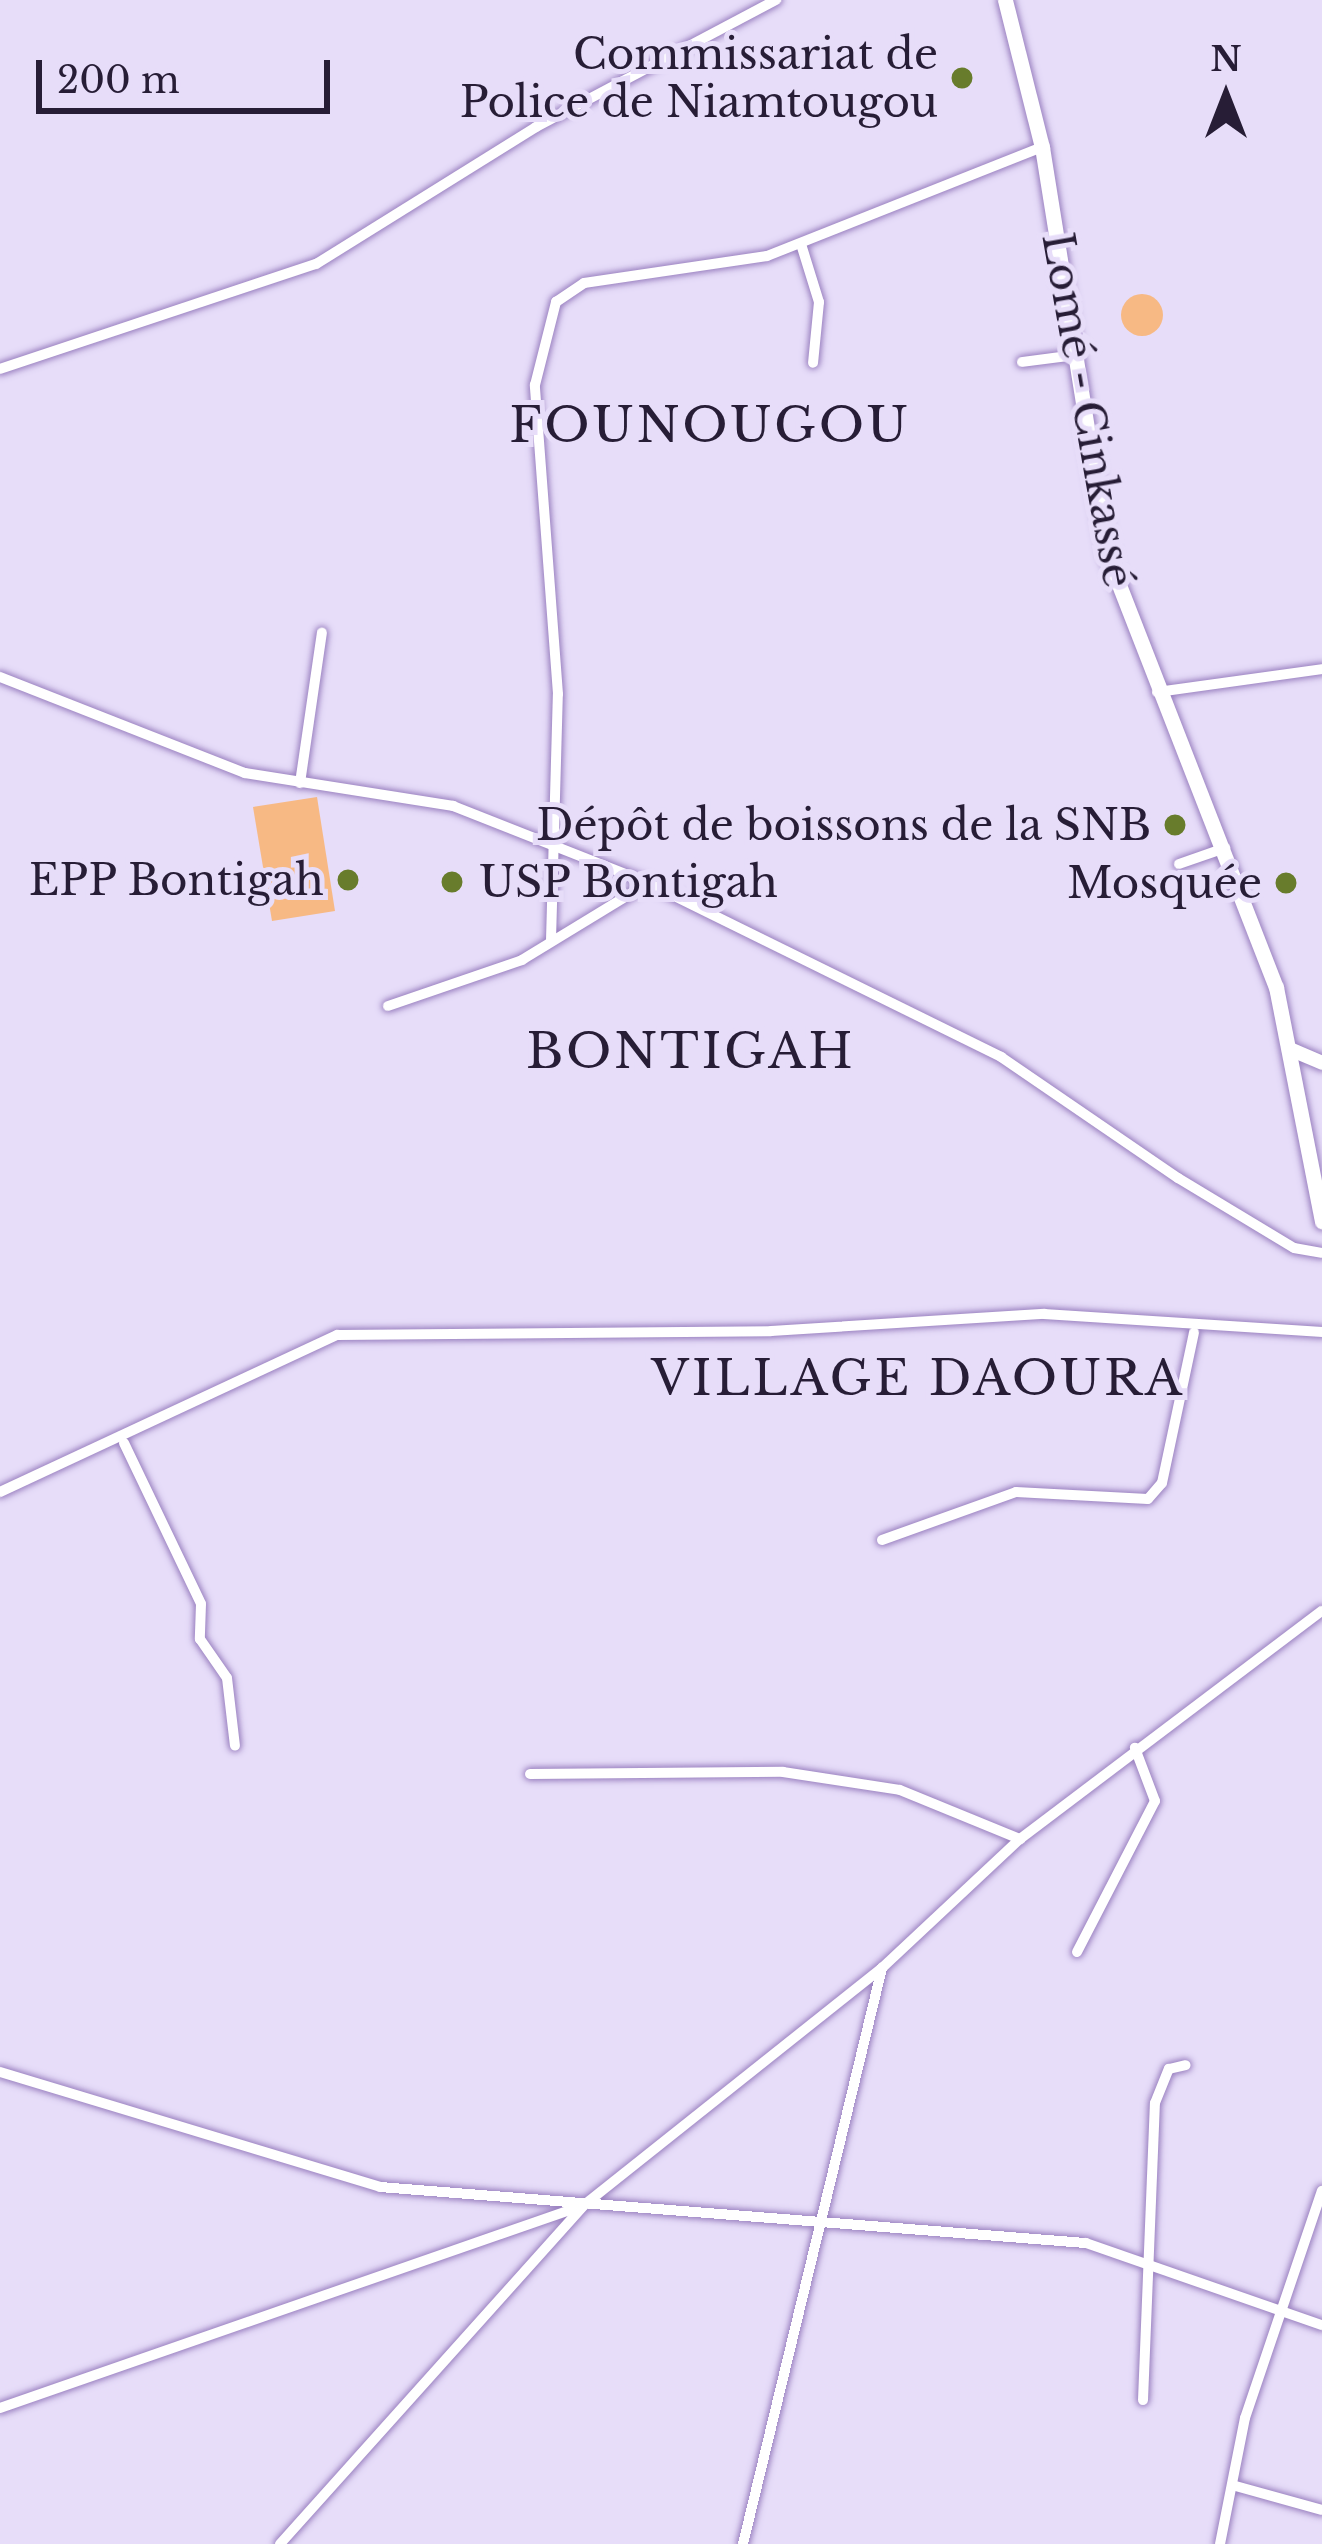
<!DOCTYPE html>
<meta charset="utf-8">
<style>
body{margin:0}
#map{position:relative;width:1322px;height:2544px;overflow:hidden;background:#e7ddf9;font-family:"Libre Baskerville",serif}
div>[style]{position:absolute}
.green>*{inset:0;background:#f7b984}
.round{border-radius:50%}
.roads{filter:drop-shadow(0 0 3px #9a81c0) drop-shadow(0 0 3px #9a81c0)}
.minor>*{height:10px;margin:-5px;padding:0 5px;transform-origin:5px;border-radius:5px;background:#fff}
.major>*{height:14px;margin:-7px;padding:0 7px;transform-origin:7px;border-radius:7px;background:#fff}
.highway>*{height:15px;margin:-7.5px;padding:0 7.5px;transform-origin:7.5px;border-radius:7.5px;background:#fff}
.dots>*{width:33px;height:33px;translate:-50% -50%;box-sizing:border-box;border:6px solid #e7ddf9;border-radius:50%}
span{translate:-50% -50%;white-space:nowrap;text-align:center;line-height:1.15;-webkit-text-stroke:10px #e7ddf9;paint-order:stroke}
.poi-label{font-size:42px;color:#271d36}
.right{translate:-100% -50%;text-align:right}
.left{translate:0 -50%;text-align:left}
.street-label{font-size:42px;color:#271d36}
.quarter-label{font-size:48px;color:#271d36;letter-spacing:3px}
.north{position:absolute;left:1166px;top:36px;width:120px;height:120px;-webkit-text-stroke:9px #e7ddf9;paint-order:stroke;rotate:0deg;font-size:33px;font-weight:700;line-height:48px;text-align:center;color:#271d36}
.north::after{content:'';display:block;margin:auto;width:42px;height:54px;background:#271d36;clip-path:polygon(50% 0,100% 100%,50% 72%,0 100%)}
.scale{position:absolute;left:36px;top:60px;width:294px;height:54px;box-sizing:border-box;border:6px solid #271d36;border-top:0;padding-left:15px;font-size:36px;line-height:42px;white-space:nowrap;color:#271d36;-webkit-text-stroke:9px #e7ddf9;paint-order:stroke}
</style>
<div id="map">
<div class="green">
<div class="round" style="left:1121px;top:294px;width:42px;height:42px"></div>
<div style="clip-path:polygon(317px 797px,335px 911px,272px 921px,253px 807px)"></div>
</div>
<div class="roads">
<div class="minor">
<div style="left:801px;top:244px;width:61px;rotate:72.8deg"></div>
<div style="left:819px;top:302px;width:61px;rotate:95.6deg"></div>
<div style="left:1022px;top:362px;width:53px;rotate:-7.5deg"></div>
<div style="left:0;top:369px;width:333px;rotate:-18.4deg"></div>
<div style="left:316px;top:264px;width:259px;rotate:-31.9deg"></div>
<div style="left:536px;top:127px;width:272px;rotate:-27.9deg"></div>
<div style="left:0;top:677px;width:263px;rotate:21.4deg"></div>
<div style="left:245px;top:773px;width:211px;rotate:9deg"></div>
<div style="left:453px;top:806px;width:210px;rotate:21.5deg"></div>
<div style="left:648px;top:883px;width:394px;rotate:26.2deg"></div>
<div style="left:1001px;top:1057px;width:214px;rotate:34.4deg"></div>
<div style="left:1178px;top:1178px;width:135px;rotate:31.1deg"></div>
<div style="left:1294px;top:1248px;width:28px;rotate:10deg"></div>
<div style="left:1157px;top:692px;width:167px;rotate:-7.9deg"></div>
<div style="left:300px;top:783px;width:152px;rotate:-81.7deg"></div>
<div style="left:1179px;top:864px;width:49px;rotate:-19.2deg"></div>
<div style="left:551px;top:940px;width:246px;rotate:-88.4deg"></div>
<div style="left:558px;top:694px;width:310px;rotate:-94.3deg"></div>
<div style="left:535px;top:385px;width:86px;rotate:-75.8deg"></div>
<div style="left:556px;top:302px;width:34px;rotate:-34deg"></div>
<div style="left:584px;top:283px;width:185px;rotate:-8.4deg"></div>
<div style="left:767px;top:256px;width:296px;rotate:-21.6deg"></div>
<div style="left:388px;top:1006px;width:142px;rotate:-18.9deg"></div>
<div style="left:522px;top:960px;width:148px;rotate:-31.4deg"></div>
<div style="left:124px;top:1443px;width:178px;rotate:64.4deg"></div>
<div style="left:201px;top:1604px;width:35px;rotate:92deg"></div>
<div style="left:200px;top:1639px;width:47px;rotate:55.3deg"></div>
<div style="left:227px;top:1678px;width:68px;rotate:83.3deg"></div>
<div style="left:0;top:1492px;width:372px;rotate:-25deg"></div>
<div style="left:337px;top:1335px;width:434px;rotate:-0.5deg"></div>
<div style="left:771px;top:1331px;width:274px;rotate:-3.6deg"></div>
<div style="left:1044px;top:1314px;width:279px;rotate:3.7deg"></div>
<div style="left:882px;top:1540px;width:142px;rotate:-19.7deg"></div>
<div style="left:1016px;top:1492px;width:132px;rotate:3deg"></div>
<div style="left:1148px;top:1499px;width:21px;rotate:-49deg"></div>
<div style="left:1162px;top:1483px;width:154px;rotate:-78deg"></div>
<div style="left:530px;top:1774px;width:253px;rotate:-0.5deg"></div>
<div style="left:783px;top:1772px;width:118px;rotate:8.7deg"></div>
<div style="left:900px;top:1790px;width:130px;rotate:22.2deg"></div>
<div style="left:1077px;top:1952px;width:170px;rotate:-62.7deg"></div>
<div style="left:1155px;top:1801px;width:57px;rotate:-110.7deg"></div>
<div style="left:0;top:2072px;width:397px;rotate:16.8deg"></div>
<div style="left:380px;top:2187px;width:708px;rotate:4.54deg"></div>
<div style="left:1086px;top:2243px;width:250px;rotate:19.2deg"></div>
<div style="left:1143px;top:2400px;width:297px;rotate:-87.7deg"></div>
<div style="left:1155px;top:2103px;width:37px;rotate:-68deg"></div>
<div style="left:1169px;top:2069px;width:17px;rotate:-13deg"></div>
<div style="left:0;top:2408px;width:610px;rotate:-19.15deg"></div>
<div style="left:1232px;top:2485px;width:93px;rotate:15.5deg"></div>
<div style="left:280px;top:2544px;width:455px;rotate:-48.1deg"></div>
<div style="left:584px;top:2205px;width:381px;rotate:-38.5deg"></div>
<div style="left:882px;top:1968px;width:189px;rotate:-43.1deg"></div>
<div style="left:1020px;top:1839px;width:378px;rotate:-37.1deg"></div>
<div style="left:743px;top:2544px;width:593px;rotate:-76.43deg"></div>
<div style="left:1220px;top:2544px;width:128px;rotate:-78.8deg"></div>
<div style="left:1245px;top:2418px;width:240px;rotate:-71.3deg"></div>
</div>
<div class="major">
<div style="left:1292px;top:1050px;width:33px;rotate:23deg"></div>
</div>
<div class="highway">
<div style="left:1005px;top:0;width:152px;rotate:75.9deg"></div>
<div style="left:1042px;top:147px;width:412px;rotate:80.9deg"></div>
<div style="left:1107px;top:554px;width:465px;rotate:68.7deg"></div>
<div style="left:1276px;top:987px;width:239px;rotate:78.9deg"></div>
</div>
</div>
<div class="dots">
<div style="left:962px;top:78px;background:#687c2c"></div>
<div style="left:1175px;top:825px;background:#687c2c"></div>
<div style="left:348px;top:880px;background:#687c2c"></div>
<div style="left:452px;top:882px;background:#687c2c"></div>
<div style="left:1286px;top:883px;background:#687c2c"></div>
</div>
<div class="poi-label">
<span class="right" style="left:938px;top:78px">Commissariat de<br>Police de Niamtougou</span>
<span class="right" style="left:1151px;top:825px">Dépôt de boissons de la SNB</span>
<span class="right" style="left:324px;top:880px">EPP Bontigah</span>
<span class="left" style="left:479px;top:882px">USP Bontigah</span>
<span class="right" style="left:1262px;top:883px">Mosquée</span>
</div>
<div class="street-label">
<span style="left:1088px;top:410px;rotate:80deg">Lomé - Cinkassé</span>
</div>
<div class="quarter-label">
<span style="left:710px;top:426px">FOUNOUGOU</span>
<span style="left:691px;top:1052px">BONTIGAH</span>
<span style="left:918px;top:1379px">VILLAGE DAOURA</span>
</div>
<div class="north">N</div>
<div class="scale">200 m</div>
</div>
